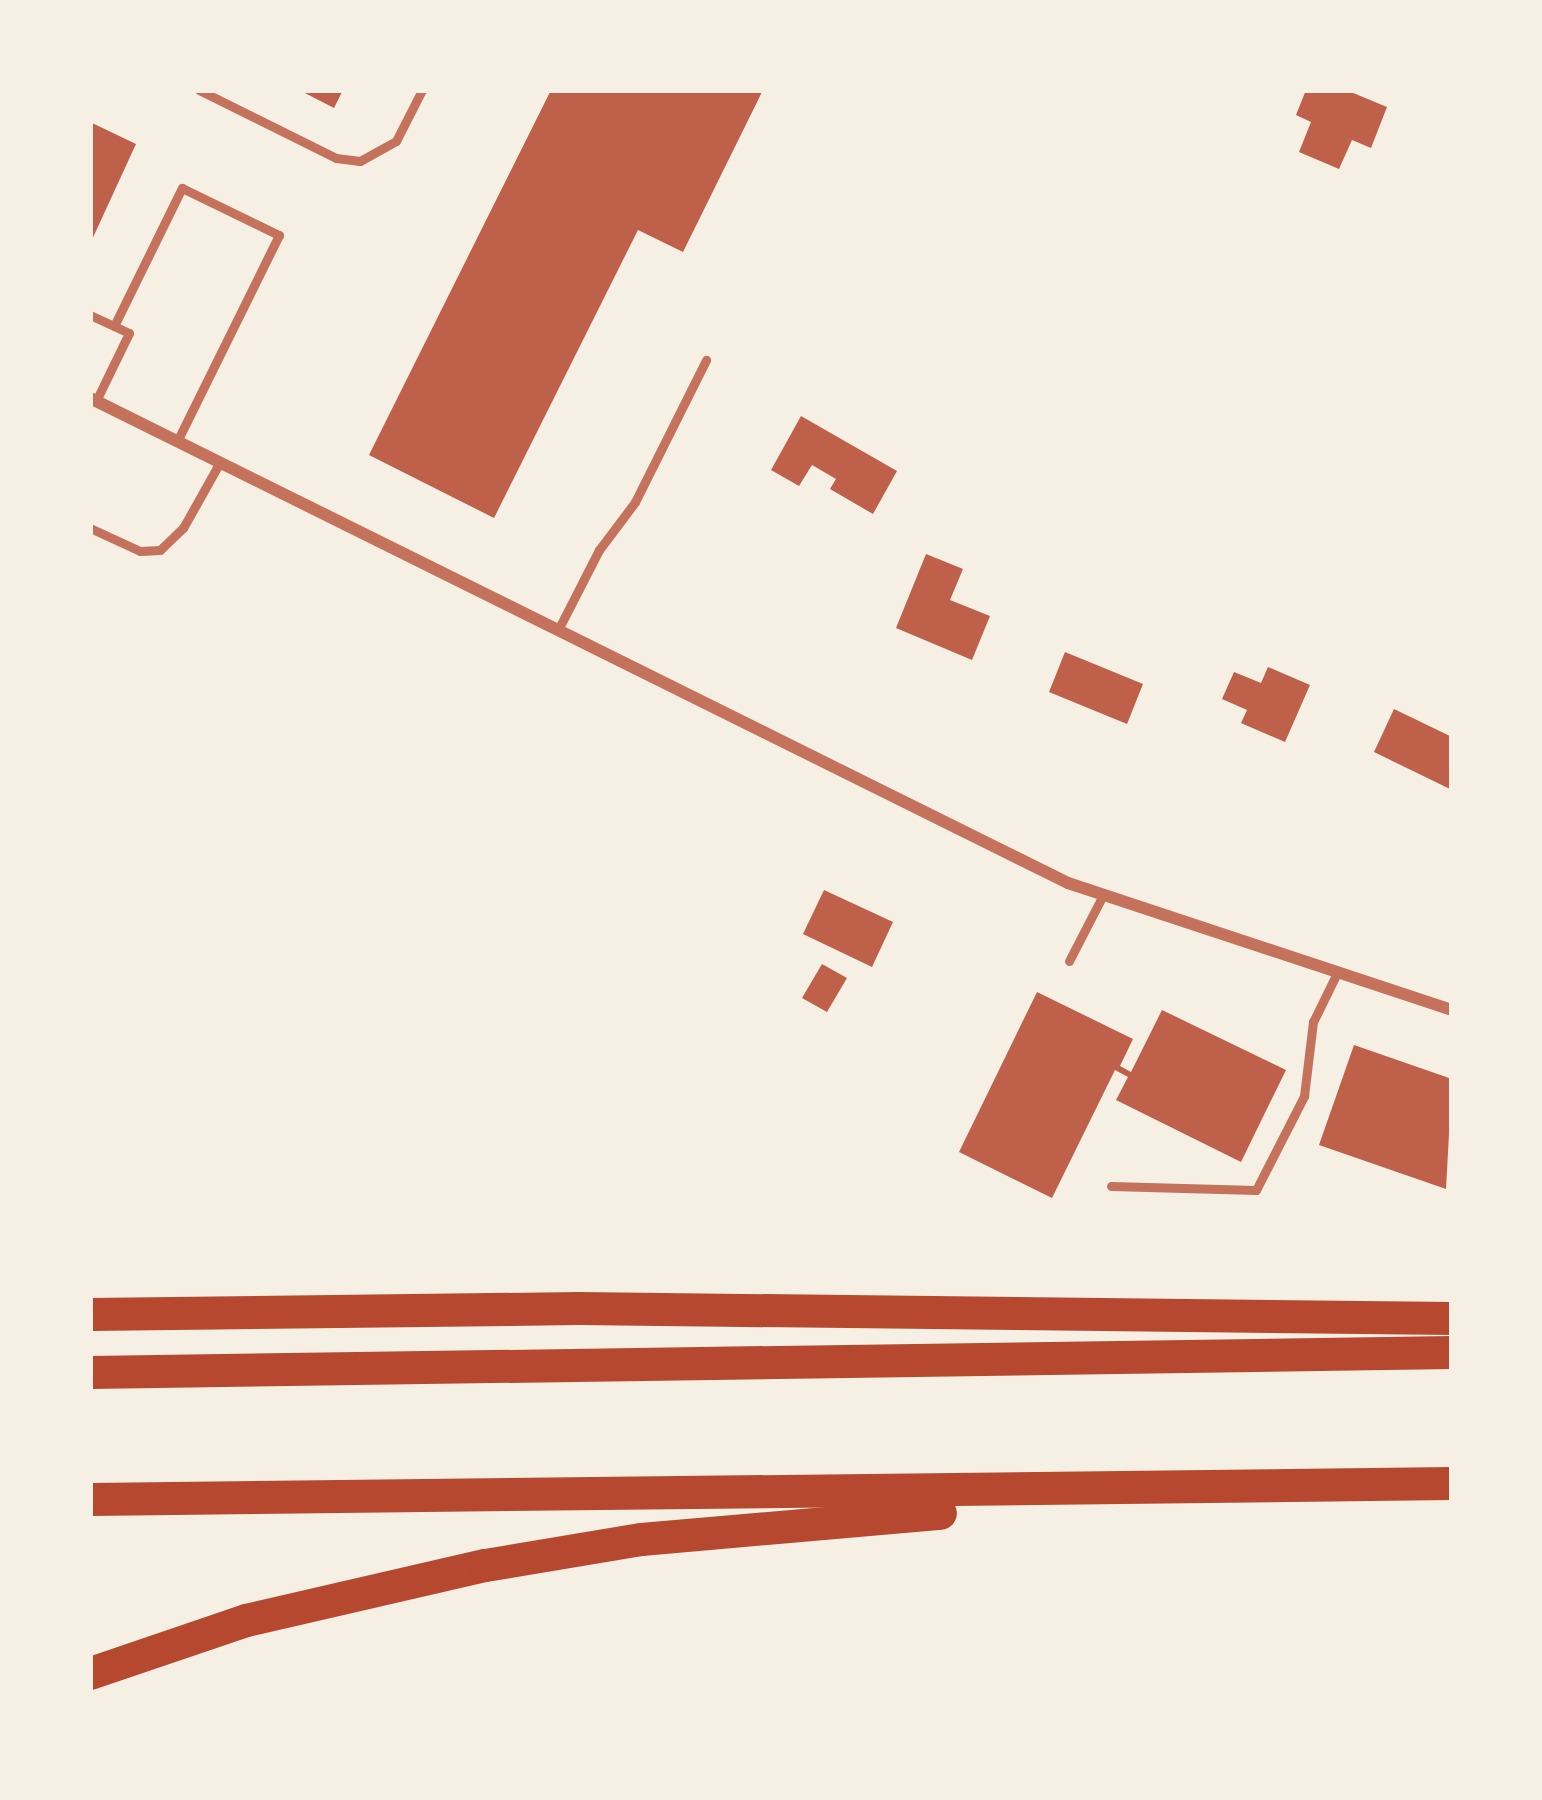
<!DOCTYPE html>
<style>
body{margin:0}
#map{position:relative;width:1542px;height:1800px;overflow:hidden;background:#f6efe4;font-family:Bitter,serif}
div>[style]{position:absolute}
.building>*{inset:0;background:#bf614a}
.service>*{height:9px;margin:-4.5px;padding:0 4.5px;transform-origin:4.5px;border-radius:4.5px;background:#c5725c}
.minor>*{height:12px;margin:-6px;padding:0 6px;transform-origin:6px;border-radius:6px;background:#c5725c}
.motorway>*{height:33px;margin:-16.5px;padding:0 16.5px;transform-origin:16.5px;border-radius:16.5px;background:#b5482f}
span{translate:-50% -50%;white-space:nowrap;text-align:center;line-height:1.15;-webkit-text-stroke:12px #f6efe4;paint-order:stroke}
.frame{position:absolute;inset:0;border:93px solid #f6efe4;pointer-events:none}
</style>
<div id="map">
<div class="building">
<div style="clip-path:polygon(299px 90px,343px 90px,334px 108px)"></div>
<div style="clip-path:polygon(551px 90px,763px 90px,683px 252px,638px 230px,494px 518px,369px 455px)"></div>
<div style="clip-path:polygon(1306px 90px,1346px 90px,1387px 107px,1371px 148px,1352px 140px,1339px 169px,1299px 152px,1311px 122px,1296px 115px)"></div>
<div style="clip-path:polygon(90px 122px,136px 144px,90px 244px)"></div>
<div style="clip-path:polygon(801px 416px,897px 471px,873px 514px,830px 489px,836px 479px,812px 465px,799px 486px,771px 470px)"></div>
<div style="clip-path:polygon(926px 554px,963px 569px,950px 600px,990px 616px,972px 660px,896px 628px)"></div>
<div style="clip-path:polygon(1065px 652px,1143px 684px,1127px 724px,1049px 692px)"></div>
<div style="clip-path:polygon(1268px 667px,1310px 685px,1285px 742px,1241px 723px,1247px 710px,1222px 699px,1234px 672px,1261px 683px)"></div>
<div style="clip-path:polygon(1394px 709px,1452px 737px,1452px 790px,1374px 752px)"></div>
<div style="clip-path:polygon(824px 890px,893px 922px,872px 967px,803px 934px)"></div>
<div style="clip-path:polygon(822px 964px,847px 978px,827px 1012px,802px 998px)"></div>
<div style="clip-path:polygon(1037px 992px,1133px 1039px,1120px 1066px,1131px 1072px,1162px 1010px,1286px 1070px,1241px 1162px,1116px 1100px,1128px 1077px,1115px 1070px,1052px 1198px,959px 1152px)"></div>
<div style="clip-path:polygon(1354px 1045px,1452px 1079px,1446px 1189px,1319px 1145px)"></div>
</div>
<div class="service">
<div style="left:199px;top:90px;width:153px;rotate:26.4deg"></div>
<div style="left:336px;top:158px;width:24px;rotate:7deg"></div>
<div style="left:360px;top:161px;width:41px;rotate:-29.1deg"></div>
<div style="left:396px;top:141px;width:57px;rotate:-63deg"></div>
<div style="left:90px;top:315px;width:43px;rotate:24.8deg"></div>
<div style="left:129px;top:333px;width:76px;rotate:115.9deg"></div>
<div style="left:114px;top:326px;width:154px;rotate:-63.8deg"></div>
<div style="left:182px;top:188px;width:108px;rotate:25.9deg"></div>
<div style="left:279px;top:235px;width:230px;rotate:116.3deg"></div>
<div style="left:90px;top:528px;width:55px;rotate:24.7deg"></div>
<div style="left:140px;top:551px;width:20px;rotate:-3deg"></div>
<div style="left:160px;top:550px;width:32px;rotate:-44deg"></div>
<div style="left:183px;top:528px;width:76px;rotate:-60.7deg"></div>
<div style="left:558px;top:630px;width:90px;rotate:-62.9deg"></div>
<div style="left:599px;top:550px;width:60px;rotate:-53.1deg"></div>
<div style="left:635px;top:502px;width:159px;rotate:-63.4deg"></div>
<div style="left:1069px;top:961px;width:74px;rotate:-62.7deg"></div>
<div style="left:1111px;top:1186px;width:145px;rotate:1.6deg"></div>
<div style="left:1256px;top:1190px;width:106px;rotate:-62.9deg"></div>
<div style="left:1304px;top:1096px;width:75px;rotate:-83.1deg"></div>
<div style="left:1313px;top:1022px;width:57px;rotate:-63.9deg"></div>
</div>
<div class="minor">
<div style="left:90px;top:398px;width:1092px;rotate:26.38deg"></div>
<div style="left:1068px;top:883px;width:404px;rotate:18.3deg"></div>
</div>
<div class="motorway">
<div style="left:90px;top:1314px;width:488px;rotate:-0.7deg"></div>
<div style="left:578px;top:1308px;width:874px;rotate:0.66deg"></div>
<div style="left:90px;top:1372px;width:1362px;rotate:-0.84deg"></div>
<div style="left:90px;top:1499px;width:1362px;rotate:-0.67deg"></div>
<div style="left:90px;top:1673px;width:165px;rotate:-18.8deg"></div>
<div style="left:246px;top:1620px;width:245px;rotate:-13deg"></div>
<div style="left:485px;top:1565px;width:158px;rotate:-9.5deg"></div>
<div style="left:641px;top:1539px;width:300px;rotate:-5deg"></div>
</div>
<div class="frame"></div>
</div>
